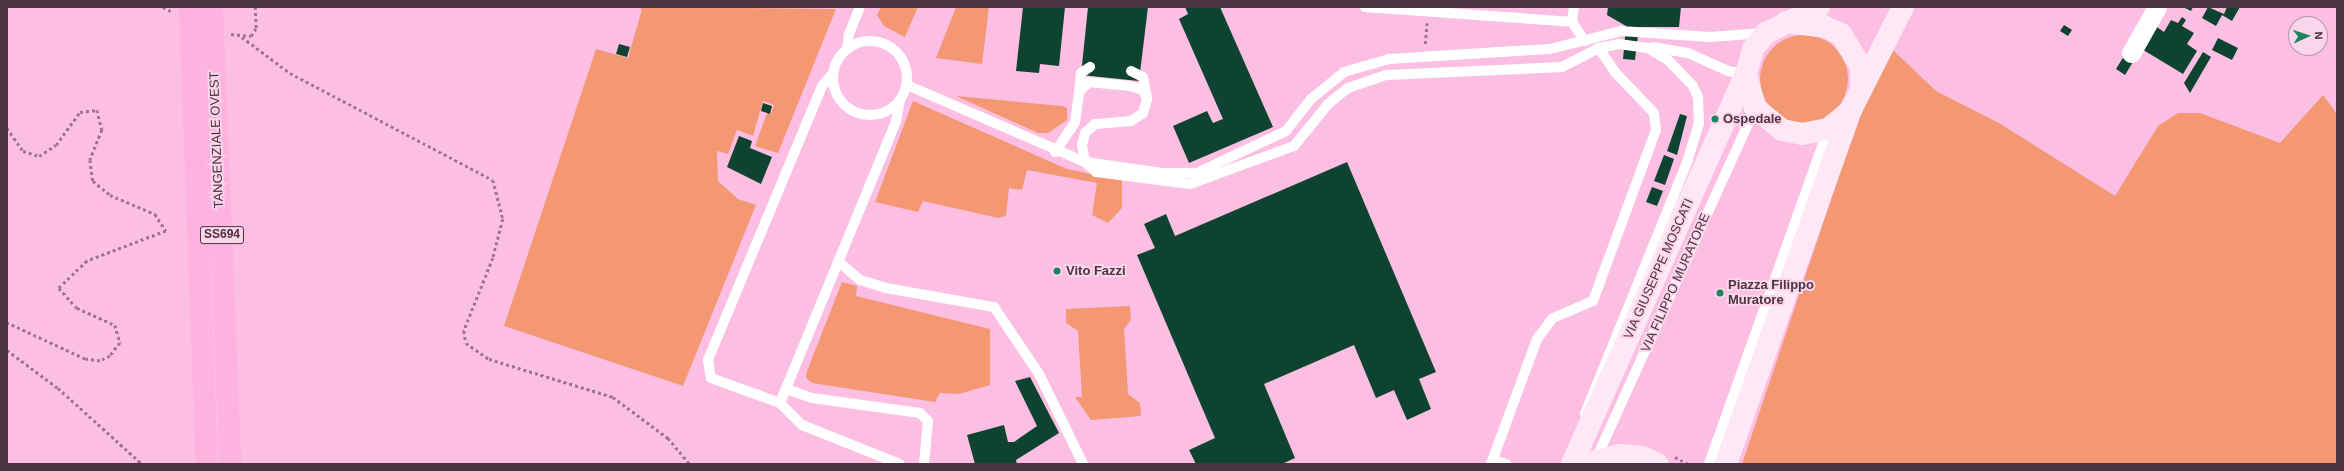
<!DOCTYPE html>
<style>
body{margin:0}
#map{position:relative;width:2344px;height:471px;overflow:hidden;background:#fcbfe3;font-family:Arial,sans-serif}
div>[style]{position:absolute}
.green>*{inset:0;background:#f39873}
.round{border-radius:50%}
.building>*{inset:0;background:#0e442f}
.path>*{height:2.5px;margin-top:-1.25px;transform-origin:0;background:repeating-linear-gradient(90deg,#9f758e 0 3px,transparent 0 6px)}
.lane>*{height:10px;margin:-5px;padding:0 5px;transform-origin:5px;border-radius:5px;background:#fff}
.lane>.ring{margin:-5px;padding:0;box-sizing:content-box;background:none;border:10px solid #fff;border-radius:50%}
.street>*{height:19px;margin:-9.5px;padding:0 9.5px;transform-origin:9.5px;border-radius:9.5px;background:#fff}
.secondary>*{height:22px;margin:-11px;padding:0 11px;transform-origin:11px;border-radius:11px;background:#ffe8f5}
.highway>*{height:22px;margin:-11px;padding:0 11px;transform-origin:11px;border-radius:11px;background:#feb2df}
.dots>*{width:11px;height:11px;translate:-50% -50%;box-sizing:border-box;border:2px solid #fbd5ea;border-radius:50%}
span{translate:-50% -50%;white-space:nowrap;text-align:center;line-height:1.15;-webkit-text-stroke:4px #fbd5ea;paint-order:stroke}
.shield-label span{padding:1px 3px;background:#fbd5ea;border:1px solid;border-radius:3px;-webkit-text-stroke-width:0}
.shield-label{font-size:12px;color:#4c3342;font-weight:700}
.poi-label{font-size:13px;color:#4c3342;font-weight:700}
.left{translate:0 -50%;text-align:left}
.street-label{font-size:13px;color:#4c3342}
.frame{position:absolute;inset:0;border:8px solid #4c3342;pointer-events:none}
.north{position:absolute;left:2288px;top:16px;width:40px;height:40px;box-sizing:border-box;background:#fbd5ea;border:1px solid #b594a7;border-radius:50%;rotate:87deg;font-size:11px;font-weight:700;line-height:16px;text-align:center;color:#4c3342}
.north::after{content:'';display:block;margin:auto;width:14px;height:18px;background:#1e835e;clip-path:polygon(50% 0,100% 100%,50% 72%,0 100%)}
</style>
<div id="map">
<div class="green">
<div style="clip-path:polygon(636px 7px,836px 9px,778px 153px,755px 146px,767px 113px,771px 114px,774px 105px,763px 101px,753px 136px,737px 130px,728px 154px,717px 151px,718px 181px,738px 199px,756px 205px,683px 386px,504px 326px,596px 49px,628px 58px,642px 9px)"></div>
<div style="clip-path:polygon(881px 7px,918px 7px,905px 37px,884px 26px,877px 15px)"></div>
<div style="clip-path:polygon(956px 7px,989px 7px,982px 64px,936px 58px)"></div>
<div class="round" style="left:1760px;top:35px;width:88px;height:88px"></div>
<div style="clip-path:polygon(1893px 50px,1936px 91px,1999px 123px,2115px 196px,2158px 126px,2178px 113px,2200px 113px,2280px 143px,2323px 95px,2337px 114px,2337px 464px,1742px 464px,1840px 173px,1869px 93px)"></div>
<div style="clip-path:polygon(956px 96px,1062px 106px,1067px 108px,1067px 120px,1048px 133px,1038px 133px)"></div>
<div style="clip-path:polygon(913px 101px,1067px 169px,1122px 180px,1122px 208px,1108px 223px,1092px 215px,1097px 183px,1027px 170px,1022px 190px,1009px 188px,1006px 216px,998px 218px,923px 201px,918px 212px,875px 202px)"></div>
<div style="clip-path:polygon(842px 282px,857px 286px,856px 296px,990px 329px,990px 385px,959px 394px,940px 393px,935px 402px,812px 383px,806px 378px,807px 371px)"></div>
<div style="clip-path:polygon(1130px 306px,1131px 320px,1124px 329px,1128px 394px,1140px 403px,1141px 416px,1091px 420px,1075px 397px,1082px 397px,1078px 331px,1066px 323px,1066px 309px)"></div>
</div>
<div class="building">
<div style="clip-path:polygon(1023px 7px,1065px 7px,1059px 66px,1040px 64px,1039px 73px,1016px 71px)"></div>
<div style="clip-path:polygon(1088px 7px,1148px 7px,1139px 81px,1081px 75px)"></div>
<div style="clip-path:polygon(1185px 7px,1220px 7px,1273px 127px,1189px 163px,1173px 126px,1207px 111px,1213px 123px,1223px 119px,1179px 19px,1188px 14px)"></div>
<div style="clip-path:polygon(1608px 7px,1681px 7px,1679px 27px,1639px 27px,1635px 60px,1623px 59px,1626px 26px,1607px 15px)"></div>
<div style="clip-path:polygon(2183px 7px,2193px 7px,2191px 11px)"></div>
<div style="clip-path:polygon(2208px 7px,2224px 14px,2227px 7px,2240px 7px,2232px 21px,2222px 15px,2216px 26px,2202px 18px)"></div>
<div style="clip-path:polygon(2182px 17px,2186px 20px,2182px 26px,2194px 33px,2187px 44px,2197px 51px,2183px 74px,2140px 48px,2154px 25px,2164px 32px,2171px 20px,2178px 23px)"></div>
<div style="clip-path:polygon(2064px 25px,2072px 30px,2068px 36px,2060px 31px)"></div>
<div style="clip-path:polygon(2218px 38px,2238px 48px,2232px 60px,2212px 50px)"></div>
<div style="clip-path:polygon(619px 44px,630px 47px,627px 57px,616px 54px)"></div>
<div style="clip-path:polygon(2127px 51px,2136px 57px,2125px 75px,2116px 69px)"></div>
<div style="clip-path:polygon(2203px 52px,2211px 57px,2190px 93px,2184px 83px)"></div>
<div style="clip-path:polygon(763px 103px,772px 106px,770px 114px,761px 111px)"></div>
<div style="clip-path:polygon(1680px 114px,1687px 116px,1677px 155px,1667px 151px)"></div>
<div style="clip-path:polygon(739px 136px,752px 141px,750px 148px,772px 157px,761px 184px,727px 167px)"></div>
<div style="clip-path:polygon(1664px 155px,1674px 159px,1665px 185px,1654px 181px)"></div>
<div style="clip-path:polygon(1347px 162px,1436px 372px,1419px 379px,1431px 409px,1407px 420px,1394px 390px,1376px 398px,1354px 345px,1264px 384px,1295px 458px,1282px 464px,1196px 464px,1189px 450px,1215px 438px,1137px 255px,1155px 248px,1144px 224px,1166px 214px,1175px 236px)"></div>
<div style="clip-path:polygon(1652px 187px,1663px 191px,1657px 206px,1646px 202px)"></div>
<div style="clip-path:polygon(1030px 377px,1059px 433px,1016px 460px,1017px 464px,975px 464px,967px 435px,1004px 425px,1008px 442px,1014px 442px,1037px 426px,1015px 381px)"></div>
</div>
<div class="path">
<div style="left:163px;top:7px;width:9px;rotate:27deg"></div>
<div style="left:231px;top:34px;width:20px;rotate:6deg"></div>
<div style="left:251px;top:36px;width:9px;rotate:-58deg"></div>
<div style="left:256px;top:28px;width:21px;rotate:-93deg"></div>
<div style="left:242px;top:37px;width:60px;rotate:36.9deg"></div>
<div style="left:290px;top:73px;width:229px;rotate:27.8deg"></div>
<div style="left:493px;top:180px;width:40px;rotate:75.6deg"></div>
<div style="left:503px;top:219px;width:40px;rotate:104.4deg"></div>
<div style="left:493px;top:258px;width:79px;rotate:111.7deg"></div>
<div style="left:464px;top:331px;width:12px;rotate:81deg"></div>
<div style="left:466px;top:343px;width:28px;rotate:35deg"></div>
<div style="left:489px;top:359px;width:130px;rotate:17deg"></div>
<div style="left:613px;top:397px;width:69px;rotate:36.7deg"></div>
<div style="left:668px;top:438px;width:34px;rotate:50deg"></div>
<div style="left:1425px;top:44px;width:21px;rotate:-85deg"></div>
<div style="left:7px;top:128px;width:28px;rotate:55deg"></div>
<div style="left:23px;top:151px;width:17px;rotate:17deg"></div>
<div style="left:39px;top:156px;width:20px;rotate:-33deg"></div>
<div style="left:56px;top:145px;width:41px;rotate:-54deg"></div>
<div style="left:80px;top:112px;width:17px;rotate:-7deg"></div>
<div style="left:97px;top:110px;width:21px;rotate:76deg"></div>
<div style="left:102px;top:130px;width:32px;rotate:112deg"></div>
<div style="left:90px;top:160px;width:21px;rotate:82deg"></div>
<div style="left:93px;top:181px;width:22px;rotate:39deg"></div>
<div style="left:110px;top:195px;width:49px;rotate:22.9deg"></div>
<div style="left:155px;top:214px;width:20px;rotate:57deg"></div>
<div style="left:166px;top:231px;width:85px;rotate:159.2deg"></div>
<div style="left:87px;top:261px;width:39px;rotate:136deg"></div>
<div style="left:59px;top:288px;width:27px;rotate:48deg"></div>
<div style="left:77px;top:308px;width:42px;rotate:24.1deg"></div>
<div style="left:115px;top:325px;width:19px;rotate:74deg"></div>
<div style="left:120px;top:343px;width:16px;rotate:128deg"></div>
<div style="left:110px;top:356px;width:11px;rotate:153deg"></div>
<div style="left:100px;top:361px;width:15px;rotate:-172deg"></div>
<div style="left:85px;top:359px;width:86px;rotate:-155.2deg"></div>
<div style="left:7px;top:350px;width:64px;rotate:36.7deg"></div>
<div style="left:58px;top:388px;width:113px;rotate:42.1deg"></div>
<div style="left:1675px;top:457px;width:16px;rotate:27deg"></div>
</div>
<div class="lane">
<div style="left:1365px;top:7px;width:208px;rotate:4.1deg"></div>
<div style="left:1574px;top:7px;width:15px;rotate:98deg"></div>
<div style="left:1572px;top:22px;width:23px;rotate:56deg"></div>
<div class="ring" style="left:833px;top:41px;width:64px;height:64px"></div>
<div style="left:1653px;top:47px;width:36px;rotate:10deg"></div>
<div style="left:1688px;top:53px;width:44px;rotate:24.2deg"></div>
<div style="left:1728px;top:71px;width:18px;rotate:9deg"></div>
<div style="left:847px;top:48px;width:14px;rotate:-82deg"></div>
<div style="left:849px;top:34px;width:29px;rotate:-68deg"></div>
<div style="left:1131px;top:71px;width:13px;rotate:27deg"></div>
<div style="left:1143px;top:77px;width:20px;rotate:79deg"></div>
<div style="left:833px;top:73px;width:17px;rotate:130deg"></div>
<div style="left:822px;top:86px;width:297px;rotate:112.6deg"></div>
<div style="left:708px;top:360px;width:18px;rotate:81deg"></div>
<div style="left:711px;top:378px;width:73px;rotate:19.9deg"></div>
<div style="left:780px;top:403px;width:31px;rotate:45deg"></div>
<div style="left:802px;top:425px;width:105px;rotate:21.7deg"></div>
<div style="left:907px;top:85px;width:194px;rotate:23.4deg"></div>
<div style="left:1085px;top:162px;width:78px;rotate:8.1deg"></div>
<div style="left:1162px;top:173px;width:35px"></div>
<div style="left:1197px;top:173px;width:98px;rotate:-25.3deg"></div>
<div style="left:1286px;top:131px;width:41px;rotate:-52deg"></div>
<div style="left:1311px;top:99px;width:43px;rotate:-39.3deg"></div>
<div style="left:1344px;top:72px;width:47px;rotate:-16.1deg"></div>
<div style="left:1389px;top:59px;width:161px;rotate:-3.6deg"></div>
<div style="left:1550px;top:49px;width:73px;rotate:-14.2deg"></div>
<div style="left:1621px;top:31px;width:89px;rotate:3.9deg"></div>
<div style="left:1710px;top:37px;width:54px;rotate:-4.2deg"></div>
<div style="left:1079px;top:92px;width:19px;rotate:-84deg"></div>
<div style="left:1081px;top:73px;width:11px;rotate:-34deg"></div>
<div style="left:1055px;top:152px;width:36px;rotate:-56deg"></div>
<div style="left:1075px;top:122px;width:30px;rotate:-82deg"></div>
<div style="left:1079px;top:92px;width:14px;rotate:-45deg"></div>
<div style="left:1089px;top:82px;width:41px;rotate:5.6deg"></div>
<div style="left:1130px;top:86px;width:14px;rotate:17deg"></div>
<div style="left:1143px;top:90px;width:10px;rotate:66deg"></div>
<div style="left:1147px;top:99px;width:15px;rotate:106deg"></div>
<div style="left:1143px;top:113px;width:14px;rotate:146deg"></div>
<div style="left:1131px;top:121px;width:36px;rotate:175deg"></div>
<div style="left:1095px;top:124px;width:13px;rotate:138deg"></div>
<div style="left:1085px;top:133px;width:12px;rotate:104deg"></div>
<div style="left:1082px;top:145px;width:17px;rotate:80deg"></div>
<div style="left:1085px;top:162px;width:15px;rotate:42deg"></div>
<div style="left:1096px;top:172px;width:95px;rotate:7.3deg"></div>
<div style="left:1190px;top:184px;width:111px;rotate:-20.1deg"></div>
<div style="left:1294px;top:146px;width:54px;rotate:-51deg"></div>
<div style="left:1328px;top:104px;width:26px;rotate:-39deg"></div>
<div style="left:1348px;top:88px;width:40px;rotate:-18.9deg"></div>
<div style="left:1386px;top:75px;width:176px;rotate:-2.6deg"></div>
<div style="left:1562px;top:67px;width:42px;rotate:-27.2deg"></div>
<div style="left:1599px;top:48px;width:20px;rotate:-11deg"></div>
<div style="left:1619px;top:44px;width:29px;rotate:8deg"></div>
<div style="left:1648px;top:48px;width:23px;rotate:31deg"></div>
<div style="left:1668px;top:60px;width:36px;rotate:46deg"></div>
<div style="left:1693px;top:86px;width:12px;rotate:66deg"></div>
<div style="left:1698px;top:97px;width:26px;rotate:88deg"></div>
<div style="left:1699px;top:123px;width:39px;rotate:107deg"></div>
<div style="left:1688px;top:160px;width:274px;rotate:112.1deg"></div>
<div style="left:838px;top:261px;width:29px;rotate:41deg"></div>
<div style="left:860px;top:280px;width:27px;rotate:17deg"></div>
<div style="left:886px;top:288px;width:110px;rotate:10deg"></div>
<div style="left:994px;top:307px;width:81px;rotate:56.1deg"></div>
<div style="left:1039px;top:374px;width:100px;rotate:63.9deg"></div>
<div style="left:786px;top:389px;width:28px;rotate:19deg"></div>
<div style="left:812px;top:398px;width:109px;rotate:7.9deg"></div>
<div style="left:920px;top:413px;width:11px;rotate:45deg"></div>
<div style="left:928px;top:421px;width:43px;rotate:95.3deg"></div>
<div style="left:780px;top:403px;width:305px;rotate:-67.6deg"></div>
<div style="left:896px;top:121px;width:20px;rotate:-79deg"></div>
<div style="left:1596px;top:459px;width:385px;rotate:-65.6deg"></div>
<div style="left:1493px;top:460px;width:14px;rotate:17deg"></div>
<div style="left:1491px;top:464px;width:133px;rotate:-69.8deg"></div>
<div style="left:1537px;top:339px;width:26px;rotate:-53deg"></div>
<div style="left:1553px;top:318px;width:43px;rotate:-23deg"></div>
<div style="left:1593px;top:301px;width:182px;rotate:-69.8deg"></div>
<div style="left:1656px;top:130px;width:17px;rotate:-97deg"></div>
<div style="left:1654px;top:113px;width:57px;rotate:-133.6deg"></div>
<div style="left:1615px;top:72px;width:29px;rotate:-124deg"></div>
<div style="left:1709px;top:464px;width:356px;rotate:-70.4deg"></div>
</div>
<div class="street">
<div style="left:2131px;top:53px;width:53px;rotate:-60.5deg"></div>
</div>
<div class="secondary">
<div style="left:1786px;top:22px;width:39px;rotate:7deg"></div>
<div style="left:1825px;top:27px;width:17px;rotate:24deg"></div>
<div style="left:1841px;top:34px;width:39px;rotate:59deg"></div>
<div style="left:1861px;top:67px;width:17px;rotate:90deg"></div>
<div style="left:1746px;top:74px;width:35px;rotate:75deg"></div>
<div style="left:1755px;top:108px;width:35px;rotate:39deg"></div>
<div style="left:1782px;top:130px;width:20px;rotate:11deg"></div>
<div style="left:1802px;top:134px;width:26px;rotate:-11deg"></div>
<div style="left:1828px;top:129px;width:28px;rotate:-39deg"></div>
<div style="left:1572px;top:464px;width:427px;rotate:-66deg"></div>
<div style="left:1746px;top:74px;width:26px;rotate:-74deg"></div>
<div style="left:1753px;top:49px;width:21px;rotate:-51deg"></div>
<div style="left:1766px;top:33px;width:59px;rotate:-26.1deg"></div>
<div style="left:1586px;top:464px;width:34px;rotate:-15deg"></div>
<div style="left:1619px;top:455px;width:23px;rotate:5deg"></div>
<div style="left:1642px;top:457px;width:17px;rotate:24deg"></div>
<div style="left:1726px;top:464px;width:375px;rotate:-70.6deg"></div>
<div style="left:1851px;top:110px;width:115px;rotate:-63.2deg"></div>
</div>
<div class="highway">
<div style="left:190px;top:7px;width:457px;rotate:87.9deg"></div>
<div style="left:212px;top:7px;width:457px;rotate:87.7deg"></div>
</div>
<div class="dots">
<div style="left:1715px;top:119px;background:#1e835e"></div>
<div style="left:1057px;top:271px;background:#1e835e"></div>
<div style="left:1720px;top:293px;background:#1e835e"></div>
</div>
<div class="shield-label">
<span style="left:222px;top:235px">SS694</span>
</div>
<div class="poi-label">
<span class="left" style="left:1723px;top:119px">Ospedale</span>
<span class="left" style="left:1066px;top:271px">Vito Fazzi</span>
<span class="left" style="left:1728px;top:293px">Piazza Filippo<br>Muratore</span>
</div>
<div class="street-label">
<span style="left:217px;top:140px;rotate:-92deg">TANGENZIALE OVEST</span>
<span style="left:1659px;top:269px;rotate:-66deg">VIA GIUSEPPE MOSCATI</span>
<span style="left:1676px;top:283px;rotate:-66deg">VIA FILIPPO MURATORE</span>
</div>
<div class="frame"></div>
<div class="north">N</div>
</div>
